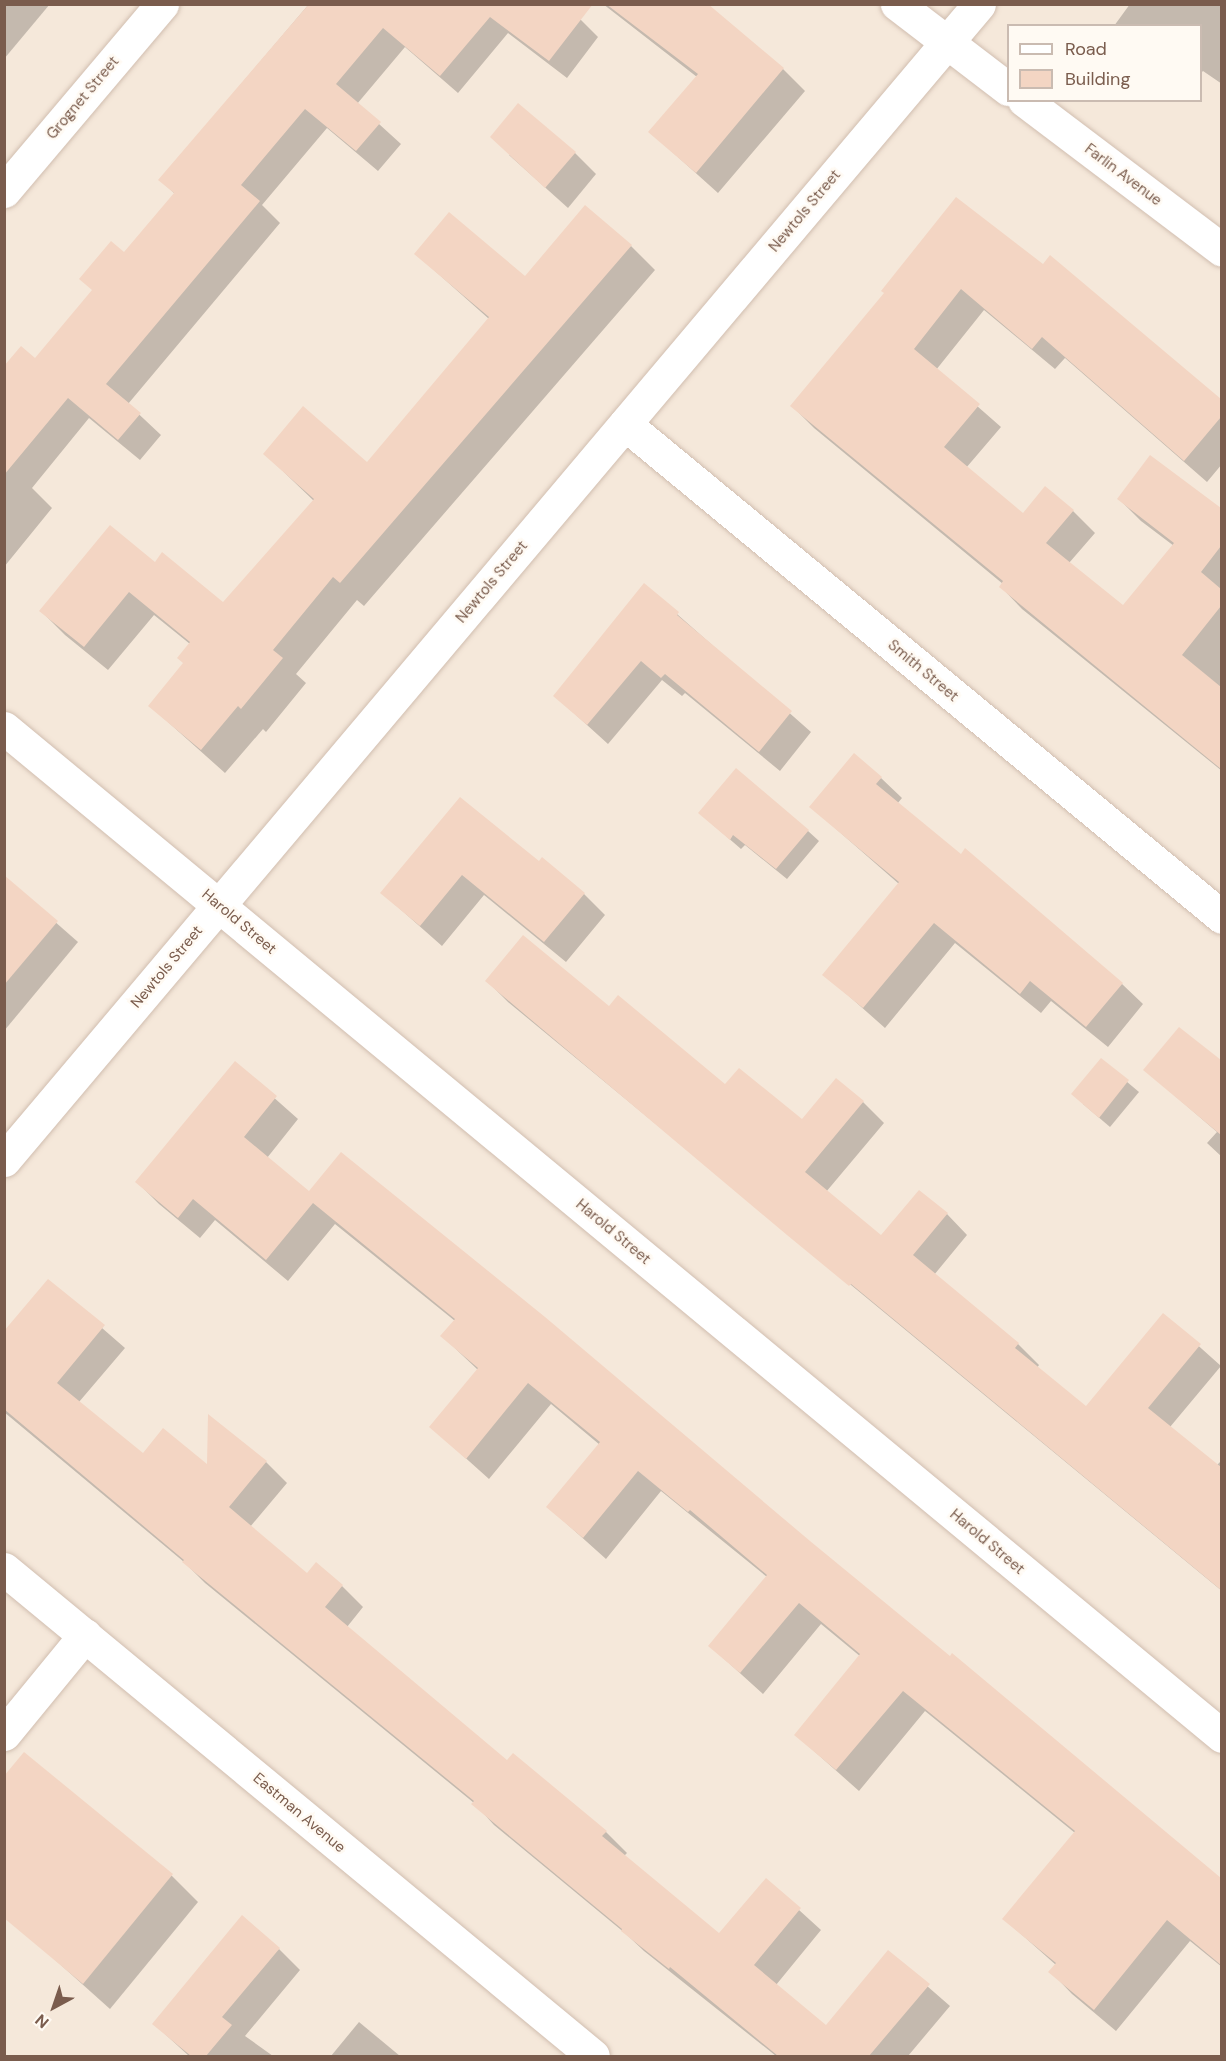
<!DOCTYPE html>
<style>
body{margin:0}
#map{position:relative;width:1226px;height:2061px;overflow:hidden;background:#fdf6ec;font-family:"DM Sans",sans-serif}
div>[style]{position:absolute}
.residential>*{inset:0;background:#f5e8da}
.shadow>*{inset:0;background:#0003}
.building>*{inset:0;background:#f3d5c3}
.roads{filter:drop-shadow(0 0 2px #d1beb0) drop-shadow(0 0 2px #d1beb0)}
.minor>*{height:33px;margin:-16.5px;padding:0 16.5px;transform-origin:16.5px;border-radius:16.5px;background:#fff}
span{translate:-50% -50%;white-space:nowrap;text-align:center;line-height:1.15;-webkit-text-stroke:5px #fffaf3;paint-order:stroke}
.street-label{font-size:15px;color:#7a5c4d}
.frame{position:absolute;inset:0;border:6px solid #7a5c4d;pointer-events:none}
.legend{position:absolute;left:1007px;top:24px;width:195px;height:78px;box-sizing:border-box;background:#fffaf3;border:2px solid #cabbb1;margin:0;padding:8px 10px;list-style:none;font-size:18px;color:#7a5c4d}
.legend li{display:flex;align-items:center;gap:12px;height:30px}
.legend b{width:30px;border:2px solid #cabbb1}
.north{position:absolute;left:24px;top:1977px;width:60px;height:60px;-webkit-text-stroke:4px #fffaf3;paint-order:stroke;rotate:220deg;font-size:16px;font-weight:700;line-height:24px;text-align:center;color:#7a5c4d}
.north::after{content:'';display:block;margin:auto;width:21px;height:27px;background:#7a5c4d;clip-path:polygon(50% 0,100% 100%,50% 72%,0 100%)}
</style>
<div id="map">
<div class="residential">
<div style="clip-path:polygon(evenodd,5px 5px,1221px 5px,1221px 2056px,5px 2056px,5px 5px,1008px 26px,1200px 26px,1200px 100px,1008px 100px,1008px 26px)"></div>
</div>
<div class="shadow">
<div style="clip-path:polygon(4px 4px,50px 4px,4px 59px)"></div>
<div style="clip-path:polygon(309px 4px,431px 4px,581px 20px,598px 37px,567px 78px,508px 33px,458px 93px,405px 47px,357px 104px,401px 144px,378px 171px,327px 128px,262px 205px,280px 223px,128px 404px,161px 435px,140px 460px,89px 418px,32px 488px,52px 508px,4px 567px,4px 368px,35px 360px,175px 194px,160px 180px)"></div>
<div style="clip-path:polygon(603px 4px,705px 4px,783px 69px,805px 91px,718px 193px,650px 132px,697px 77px)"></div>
<div style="clip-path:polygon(1130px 4px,1222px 4px,1222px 84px,1203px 71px,1200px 74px,1200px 26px,1114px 26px)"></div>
<div style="clip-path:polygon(575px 153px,596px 174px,568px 208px,509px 155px)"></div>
<div style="clip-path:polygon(631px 246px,655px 270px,364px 606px,357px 600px,296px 674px,306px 683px,266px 732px,263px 729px,225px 773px,150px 706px,185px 664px,190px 644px,154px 615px,108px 670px,65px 635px,41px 611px,155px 564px,223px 604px,314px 501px,265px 454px,368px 464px,489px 319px,416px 254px,525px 278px)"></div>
<div style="clip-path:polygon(1050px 257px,1222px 401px,1222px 464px,1207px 482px,1065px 358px,1055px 369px,984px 310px,936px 370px,1001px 427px,966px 468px,1024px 515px,1073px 511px,1095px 533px,1069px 563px,1123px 607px,1174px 546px,1141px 521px,1119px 499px,1150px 457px,1222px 510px,1222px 771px,1022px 609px,1001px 587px,1003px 584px,814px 428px,792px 406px,885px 294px,1043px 266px)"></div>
<div style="clip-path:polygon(644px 585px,811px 732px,780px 771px,685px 693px,682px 696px,662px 680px,608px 744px,555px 696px)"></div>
<div style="clip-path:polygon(881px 778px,902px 798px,897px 804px,1122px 984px,1143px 1004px,1108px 1047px,1051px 1001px,1041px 1013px,955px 943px,885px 1028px,824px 974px,899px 884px,811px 807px)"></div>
<div style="clip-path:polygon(460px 799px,539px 863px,584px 894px,605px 915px,566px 962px,484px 895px,442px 946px,382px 893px)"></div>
<div style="clip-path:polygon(711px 823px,808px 831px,819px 841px,787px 879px,745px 845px,741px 849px)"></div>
<div style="clip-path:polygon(4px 877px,78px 942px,4px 1031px)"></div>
<div style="clip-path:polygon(487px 981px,609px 1008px,725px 1086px,802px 1121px,863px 1102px,884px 1123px,826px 1192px,882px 1237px,947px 1214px,967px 1235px,934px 1275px,1018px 1344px,1039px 1365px,1037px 1368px,1086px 1408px,1164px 1315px,1221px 1366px,1170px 1427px,1217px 1465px,1222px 1460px,1222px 1591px,508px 1002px)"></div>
<div style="clip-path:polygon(1179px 1029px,1222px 1064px,1222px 1157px,1207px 1143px,1217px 1132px,1145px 1070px)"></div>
<div style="clip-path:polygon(1101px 1060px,1139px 1092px,1110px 1127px,1083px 1104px)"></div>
<div style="clip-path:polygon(235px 1063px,298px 1119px,267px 1158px,309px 1193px,809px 1542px,950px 1658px,952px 1655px,1222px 1880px,1222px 1967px,1190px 1941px,1116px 2031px,1072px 1994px,1051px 1972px,1056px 1965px,1004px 1919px,1075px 1833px,925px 1711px,859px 1791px,796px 1735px,861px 1657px,821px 1624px,763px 1694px,710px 1646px,767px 1577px,661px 1491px,606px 1559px,548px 1507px,600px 1445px,551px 1404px,489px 1479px,431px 1427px,478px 1370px,442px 1336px,455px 1321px,335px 1224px,288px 1281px,215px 1220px,200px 1238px,159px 1204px,137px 1182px)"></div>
<div style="clip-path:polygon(48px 1281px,125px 1348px,79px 1402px,143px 1455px,208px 1468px,266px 1462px,287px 1483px,250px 1527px,308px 1575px,342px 1586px,363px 1607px,347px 1627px,507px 1762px,513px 1755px,606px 1832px,627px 1853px,624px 1856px,719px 1935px,766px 1880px,821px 1930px,776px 1985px,826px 2027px,888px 1952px,950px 2006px,908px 2056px,776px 2056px,644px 1951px,626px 1934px,494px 1825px,474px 1803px,205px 1583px,184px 1562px,4px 1412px,4px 1334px)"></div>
<div style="clip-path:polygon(25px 1754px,172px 1876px,198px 1902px,110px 2009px,43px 1949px)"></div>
<div style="clip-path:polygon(279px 1949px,300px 1970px,245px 2036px,273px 2056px,189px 2056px,154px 2024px)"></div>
<div style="clip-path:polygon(359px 2022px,400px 2056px,331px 2056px)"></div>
</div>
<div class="building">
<div style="clip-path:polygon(309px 4px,593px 4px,549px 61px,490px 17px,440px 76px,383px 28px,336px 84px,381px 122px,356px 151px,305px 109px,241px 185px,260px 201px,106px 384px,141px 413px,118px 440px,68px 398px,4px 475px,4px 366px,21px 346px,35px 358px,92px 290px,79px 279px,111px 241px,124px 252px,174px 193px,158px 180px)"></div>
<div style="clip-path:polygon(606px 4px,708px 4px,784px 68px,696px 173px,648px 132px,698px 74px)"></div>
<div style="clip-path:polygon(518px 103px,576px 152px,545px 188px,490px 137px)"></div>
<div style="clip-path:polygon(956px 197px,1043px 264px,1050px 255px,1221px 399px,1221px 417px,1184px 461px,1042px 337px,1032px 349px,961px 289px,914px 349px,980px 404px,944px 447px,1023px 513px,1045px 486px,1074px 510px,1046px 543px,1123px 605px,1174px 543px,1117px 499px,1150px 455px,1221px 508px,1221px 546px,1201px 572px,1221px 589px,1221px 606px,1182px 655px,1221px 687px,1221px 769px,999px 587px,1003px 581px,790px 406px,884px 293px,881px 291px)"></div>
<div style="clip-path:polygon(585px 205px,632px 245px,340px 583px,333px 577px,273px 650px,283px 658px,241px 709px,238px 706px,201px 750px,148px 706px,183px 663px,177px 658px,190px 642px,129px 592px,84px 647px,39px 611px,110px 525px,155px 562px,162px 552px,223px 602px,314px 499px,263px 454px,303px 406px,367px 462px,489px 317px,414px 254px,449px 212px,525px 276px)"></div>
<div style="clip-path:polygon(644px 583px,679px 612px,677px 615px,792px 711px,759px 752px,665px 674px,661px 678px,641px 661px,587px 725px,553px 696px)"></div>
<div style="clip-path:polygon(854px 753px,882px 777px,876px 784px,961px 854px,965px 848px,1123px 983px,1086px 1027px,1030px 981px,1020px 994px,934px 923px,863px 1008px,822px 975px,899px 882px,809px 807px)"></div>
<div style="clip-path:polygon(736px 768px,809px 830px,776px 869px,733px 835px,730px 840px,698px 813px)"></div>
<div style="clip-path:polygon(460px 797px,539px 861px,542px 857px,585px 893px,544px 942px,462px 875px,420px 926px,380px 893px)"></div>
<div style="clip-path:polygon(4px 875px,58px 921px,4px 985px)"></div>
<div style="clip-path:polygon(523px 935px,609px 1006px,618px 995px,725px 1084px,739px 1068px,802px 1119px,836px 1078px,864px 1101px,805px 1172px,881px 1235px,919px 1190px,948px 1213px,913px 1255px,1019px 1343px,1015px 1348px,1086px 1406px,1163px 1313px,1201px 1344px,1148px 1408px,1221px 1467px,1221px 1590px,851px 1284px,849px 1286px,787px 1235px,485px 981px)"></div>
<div style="clip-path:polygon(1179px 1027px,1221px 1060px,1221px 1135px,1143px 1070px)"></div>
<div style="clip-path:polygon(1101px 1058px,1129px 1080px,1099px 1118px,1071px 1094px)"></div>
<div style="clip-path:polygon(235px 1061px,277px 1096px,244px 1137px,309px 1191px,341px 1152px,545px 1317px,810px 1541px,950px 1656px,952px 1653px,1221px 1878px,1221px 1965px,1167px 1920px,1094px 2010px,1048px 1972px,1056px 1963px,1002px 1919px,1075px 1831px,903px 1691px,836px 1770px,794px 1735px,860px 1654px,799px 1603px,740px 1673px,708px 1646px,767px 1575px,690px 1510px,688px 1512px,638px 1471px,583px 1538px,546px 1507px,600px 1442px,528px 1383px,466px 1459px,429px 1427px,478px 1368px,440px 1336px,455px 1319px,313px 1203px,266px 1260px,193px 1199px,178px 1218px,135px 1182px)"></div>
<div style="clip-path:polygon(48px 1279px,105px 1325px,57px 1383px,143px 1453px,163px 1428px,207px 1464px,208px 1414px,267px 1461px,229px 1507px,307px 1573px,316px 1562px,343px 1585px,325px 1607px,507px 1760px,513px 1753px,607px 1831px,602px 1836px,719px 1933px,766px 1878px,801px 1908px,754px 1965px,826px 2025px,888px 1950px,930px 1984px,869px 2056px,778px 2056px,670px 1967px,669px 1969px,621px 1931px,622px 1929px,471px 1804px,474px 1801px,182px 1562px,184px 1560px,4px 1409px,4px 1331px)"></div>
<div style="clip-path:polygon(24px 1752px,173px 1874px,83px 1984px,4px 1918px,4px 1776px)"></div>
<div style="clip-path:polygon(242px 1915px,280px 1948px,222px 2017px,232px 2025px,206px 2056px,191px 2056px,152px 2024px)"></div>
</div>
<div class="roads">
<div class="minor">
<div style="left:897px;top:4px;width:140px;rotate:37.4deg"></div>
<div style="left:1024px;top:100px;width:248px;rotate:37.1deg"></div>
<div style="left:4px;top:191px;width:245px;rotate:-49.8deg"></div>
<div style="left:625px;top:424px;width:774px;rotate:39.55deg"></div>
<div style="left:4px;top:728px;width:1581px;rotate:39.61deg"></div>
<div style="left:4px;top:1160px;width:1512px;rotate:-49.85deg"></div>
<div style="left:4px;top:1569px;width:764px;rotate:39.58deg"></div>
<div style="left:4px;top:1734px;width:128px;rotate:-50.7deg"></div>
</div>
</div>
<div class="street-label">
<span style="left:83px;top:98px;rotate:-50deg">Grognet Street</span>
<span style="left:1123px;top:175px;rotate:37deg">Farlin Avenue</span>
<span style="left:805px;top:211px;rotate:-50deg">Newtols Street</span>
<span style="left:492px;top:582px;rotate:-50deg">Newtols Street</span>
<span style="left:923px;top:671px;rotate:40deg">Smith Street</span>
<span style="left:239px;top:922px;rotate:40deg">Harold Street</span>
<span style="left:167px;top:967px;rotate:-50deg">Newtols Street</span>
<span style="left:613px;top:1232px;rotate:40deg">Harold Street</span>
<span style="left:987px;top:1542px;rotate:40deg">Harold Street</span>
<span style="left:299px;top:1813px;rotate:40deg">Eastman Avenue</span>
</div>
<div class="frame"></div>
<ul class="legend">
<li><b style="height:8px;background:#fff"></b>Road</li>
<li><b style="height:16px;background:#f3d5c3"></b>Building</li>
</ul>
<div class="north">N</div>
</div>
